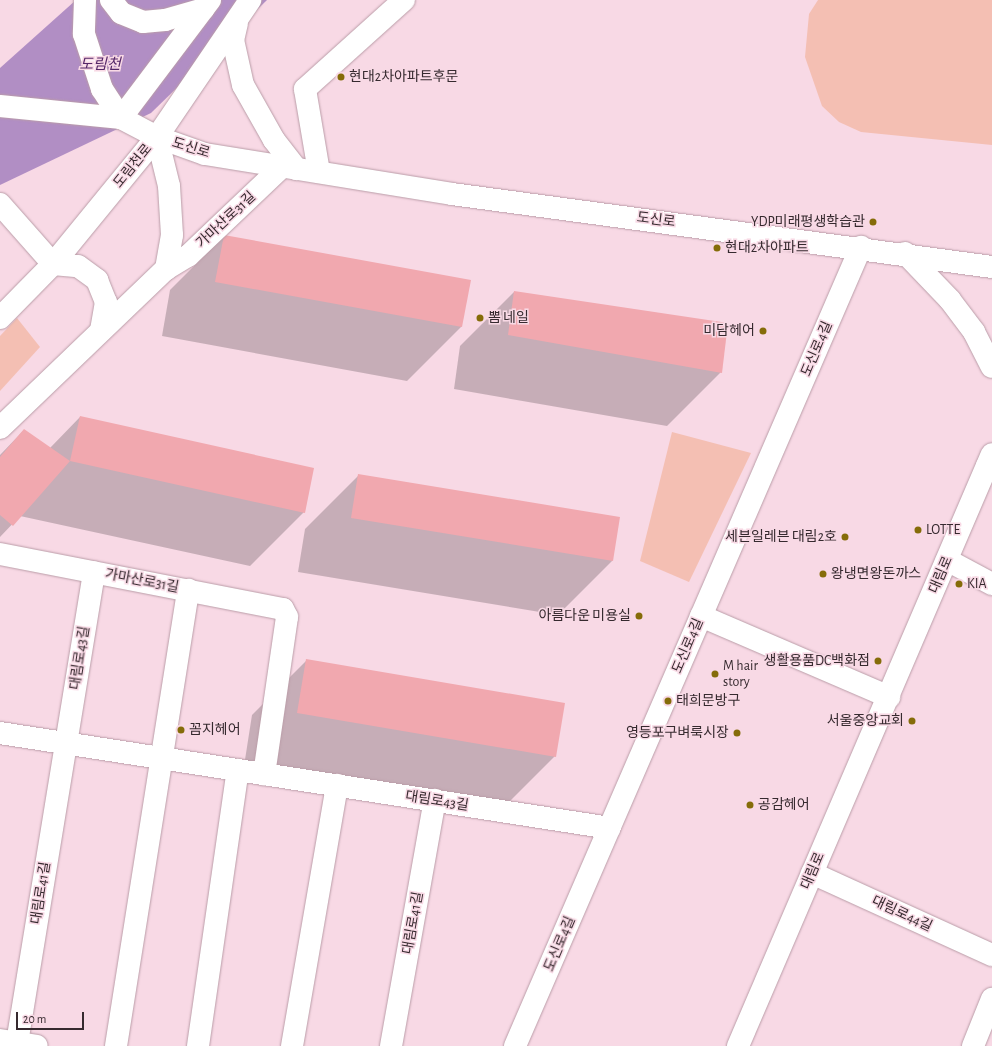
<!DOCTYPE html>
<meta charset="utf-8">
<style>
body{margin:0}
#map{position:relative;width:992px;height:1046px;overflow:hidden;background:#f8d9e5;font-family:"Alegreya Sans","Noto Sans KR",sans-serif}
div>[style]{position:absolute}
.green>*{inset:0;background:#f4bfb3}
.water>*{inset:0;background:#b18ec4}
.shadow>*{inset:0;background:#0003}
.building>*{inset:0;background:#f1a8af}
.roads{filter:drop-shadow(0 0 1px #ba9da8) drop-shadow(0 0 1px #ba9da8)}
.minor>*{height:22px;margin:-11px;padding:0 11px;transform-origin:11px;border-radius:11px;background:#fff}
.major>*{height:22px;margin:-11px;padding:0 11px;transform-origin:11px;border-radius:11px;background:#fff}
.dots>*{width:11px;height:11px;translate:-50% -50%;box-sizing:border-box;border:2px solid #f8d9e5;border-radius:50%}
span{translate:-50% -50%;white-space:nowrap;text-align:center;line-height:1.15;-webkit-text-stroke:3px #f8d9e5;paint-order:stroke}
.poi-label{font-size:14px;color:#362a2f}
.left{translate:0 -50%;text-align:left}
.right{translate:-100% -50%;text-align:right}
.street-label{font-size:14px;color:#362a2f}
.water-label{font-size:15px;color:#542768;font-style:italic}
.scale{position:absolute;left:16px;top:1012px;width:68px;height:18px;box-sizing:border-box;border:2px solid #362a2f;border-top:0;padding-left:5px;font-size:12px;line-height:14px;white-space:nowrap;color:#362a2f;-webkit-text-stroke:3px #f8d9e5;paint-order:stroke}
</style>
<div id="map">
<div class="green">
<div style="clip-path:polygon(818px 0,992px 0,992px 145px,861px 132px,839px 122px,822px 106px,805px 57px,809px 14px)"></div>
<div style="clip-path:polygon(17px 318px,40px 347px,0 391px,0 336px)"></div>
<div style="clip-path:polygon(672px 432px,751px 453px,689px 582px,640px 561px)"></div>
</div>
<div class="water">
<div style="clip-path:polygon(76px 0,267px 0,151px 113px,0 185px,0 68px)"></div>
</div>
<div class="shadow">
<div style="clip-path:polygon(224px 236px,469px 281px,461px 327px,407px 381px,162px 336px,170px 290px)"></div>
<div style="clip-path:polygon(514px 292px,721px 372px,667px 426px,454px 389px,460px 346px)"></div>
<div style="clip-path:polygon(80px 417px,304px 512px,250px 566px,20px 516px,0 537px,0 455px,24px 430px,50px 448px)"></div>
<div style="clip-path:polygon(359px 475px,619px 518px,612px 561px,558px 615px,298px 572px,305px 529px)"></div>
<div style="clip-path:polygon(306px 661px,555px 756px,501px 810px,244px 766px,252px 715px)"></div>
</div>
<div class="building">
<div style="clip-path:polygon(224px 235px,471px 280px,462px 327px,215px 282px)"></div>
<div style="clip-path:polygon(514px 291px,728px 323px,722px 373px,508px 335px)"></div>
<div style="clip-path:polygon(80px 416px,314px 468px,305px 513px,70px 461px)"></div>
<div style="clip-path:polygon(24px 429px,70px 461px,13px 526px,0 515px,0 457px)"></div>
<div style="clip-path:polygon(358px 474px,620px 517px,613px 561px,351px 518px)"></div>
<div style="clip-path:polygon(306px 659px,565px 703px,556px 757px,297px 713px)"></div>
</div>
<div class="roads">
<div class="minor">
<div style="left:157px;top:137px;width:50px;rotate:76.2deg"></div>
<div style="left:169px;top:186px;width:49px;rotate:86.5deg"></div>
<div style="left:172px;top:235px;width:35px;rotate:100deg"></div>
<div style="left:166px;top:269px;width:26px;rotate:-31deg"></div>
<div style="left:188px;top:256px;width:131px;rotate:-43.5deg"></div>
<div style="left:319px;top:172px;width:84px;rotate:-99.6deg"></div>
<div style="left:305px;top:89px;width:133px;rotate:-42deg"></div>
<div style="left:53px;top:264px;width:25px;rotate:5deg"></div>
<div style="left:78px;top:266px;width:24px;rotate:36deg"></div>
<div style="left:97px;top:280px;width:24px;rotate:68deg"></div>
<div style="left:106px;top:302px;width:29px;rotate:100deg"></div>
<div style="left:0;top:428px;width:230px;rotate:-43.8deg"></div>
<div style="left:0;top:554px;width:288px;rotate:11deg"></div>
<div style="left:283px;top:609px;width:9px;rotate:63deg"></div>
<div style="left:287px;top:617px;width:159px;rotate:98.3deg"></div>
<div style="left:947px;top:560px;width:51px;rotate:28.1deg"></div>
<div style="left:701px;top:616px;width:205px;rotate:23.3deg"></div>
<div style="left:0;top:733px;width:617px;rotate:8.85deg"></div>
<div style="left:812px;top:873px;width:198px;rotate:24.5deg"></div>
<div style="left:0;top:1040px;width:37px;rotate:9deg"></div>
<div style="left:17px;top:1043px;width:477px;rotate:-80.7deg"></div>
<div style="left:116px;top:1046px;width:462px;rotate:-81deg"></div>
<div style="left:198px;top:1046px;width:279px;rotate:-81.8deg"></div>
<div style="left:292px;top:1046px;width:265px;rotate:-80.2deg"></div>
<div style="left:391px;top:1046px;width:250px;rotate:-79.9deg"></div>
<div style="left:515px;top:1046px;width:871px;rotate:-66.59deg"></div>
<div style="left:738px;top:1046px;width:644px;rotate:-66.78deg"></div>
<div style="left:973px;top:1046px;width:51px;rotate:-68deg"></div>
</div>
<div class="major">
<div style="left:85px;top:0;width:34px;rotate:92deg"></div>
<div style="left:84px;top:34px;width:58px;rotate:71.9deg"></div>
<div style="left:102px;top:89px;width:35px;rotate:57deg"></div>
<div style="left:121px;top:118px;width:41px;rotate:27.8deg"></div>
<div style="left:157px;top:137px;width:51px;rotate:19.5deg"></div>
<div style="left:205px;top:154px;width:250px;rotate:9.2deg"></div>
<div style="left:452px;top:194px;width:545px;rotate:7.7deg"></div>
<div style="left:111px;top:0;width:16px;rotate:52deg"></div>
<div style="left:121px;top:13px;width:24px;rotate:22deg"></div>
<div style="left:143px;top:22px;width:22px;rotate:-5deg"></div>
<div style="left:165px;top:20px;width:40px;rotate:-16deg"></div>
<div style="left:237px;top:23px;width:17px;rotate:103deg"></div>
<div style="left:233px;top:40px;width:46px;rotate:77.5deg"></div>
<div style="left:243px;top:85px;width:63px;rotate:60.6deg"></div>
<div style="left:274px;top:140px;width:37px;rotate:52deg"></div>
<div style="left:0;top:106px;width:122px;rotate:5.7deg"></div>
<div style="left:121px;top:118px;width:148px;rotate:-53deg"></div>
<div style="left:0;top:204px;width:80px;rotate:48.5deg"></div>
<div style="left:905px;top:253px;width:65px;rotate:46.2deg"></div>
<div style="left:950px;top:300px;width:40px;rotate:53deg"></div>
<div style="left:974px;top:332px;width:39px;rotate:63deg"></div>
<div style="left:0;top:318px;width:76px;rotate:-45.5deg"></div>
<div style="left:53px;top:264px;width:164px;rotate:-50.7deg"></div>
<div style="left:157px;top:137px;width:166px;rotate:-55.8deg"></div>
<div style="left:987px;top:466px;width:9px;rotate:-54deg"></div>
</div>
</div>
<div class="dots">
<div style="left:341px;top:77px;background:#856c09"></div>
<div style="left:873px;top:222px;background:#856c09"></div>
<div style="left:717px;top:248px;background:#856c09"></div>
<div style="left:480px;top:318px;background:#856c09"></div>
<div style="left:763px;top:331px;background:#856c09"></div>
<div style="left:918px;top:530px;background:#856c09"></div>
<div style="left:845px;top:537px;background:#856c09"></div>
<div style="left:823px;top:574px;background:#856c09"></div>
<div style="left:959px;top:584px;background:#856c09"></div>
<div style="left:639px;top:616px;background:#856c09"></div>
<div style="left:878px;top:661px;background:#856c09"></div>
<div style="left:715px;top:674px;background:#856c09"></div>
<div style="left:668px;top:701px;background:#856c09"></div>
<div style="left:912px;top:721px;background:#856c09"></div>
<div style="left:181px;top:730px;background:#856c09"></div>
<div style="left:737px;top:733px;background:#856c09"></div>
<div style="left:750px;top:805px;background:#856c09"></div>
</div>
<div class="poi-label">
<span class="left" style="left:349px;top:77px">현대2차아파트후문</span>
<span class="right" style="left:865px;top:222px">YDP미래평생학습관</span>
<span class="left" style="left:725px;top:248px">현대2차아파트</span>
<span class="left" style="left:488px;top:318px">뽐 네일</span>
<span class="right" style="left:755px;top:331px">미담헤어</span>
<span class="left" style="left:926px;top:530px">LOTTE</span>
<span class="right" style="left:837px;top:537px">세븐일레븐 대림2호</span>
<span class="left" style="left:831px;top:574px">왕냉면왕돈까스</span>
<span class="left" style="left:967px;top:584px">KIA</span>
<span class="right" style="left:631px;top:616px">아름다운 미용실</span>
<span class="right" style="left:870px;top:661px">생활용품DC백화점</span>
<span class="left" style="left:723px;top:674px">M hair<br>story</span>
<span class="left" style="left:676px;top:701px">태희문방구</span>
<span class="right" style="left:904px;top:721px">서울중앙교회</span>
<span class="left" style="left:189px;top:730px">꼼지헤어</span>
<span class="right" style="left:729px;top:733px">영등포구벼룩시장</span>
<span class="left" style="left:758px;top:805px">공감헤어</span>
</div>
<div class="street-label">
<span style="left:191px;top:148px;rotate:17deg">도신로</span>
<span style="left:133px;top:166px;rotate:-51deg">도림천로</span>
<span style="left:226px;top:220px;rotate:-43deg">가마산로31길</span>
<span style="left:656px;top:220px;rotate:7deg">도신로</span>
<span style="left:817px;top:349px;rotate:-67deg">도신로4길</span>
<span style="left:941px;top:575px;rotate:-67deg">대림로</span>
<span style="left:142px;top:581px;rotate:11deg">가마산로31길</span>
<span style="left:688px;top:646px;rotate:-67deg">도신로4길</span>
<span style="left:80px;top:658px;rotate:-81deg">대림로43길</span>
<span style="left:437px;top:801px;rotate:9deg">대림로43길</span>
<span style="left:813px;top:871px;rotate:-67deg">대림로</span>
<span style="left:41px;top:893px;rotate:-81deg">대림로41길</span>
<span style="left:902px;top:914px;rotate:25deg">대림로44길</span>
<span style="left:413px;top:923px;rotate:-80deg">대림로41길</span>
<span style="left:560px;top:944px;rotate:-67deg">도신로4길</span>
</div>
<div class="water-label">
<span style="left:100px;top:65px">도림천</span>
</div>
<div class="scale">20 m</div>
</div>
